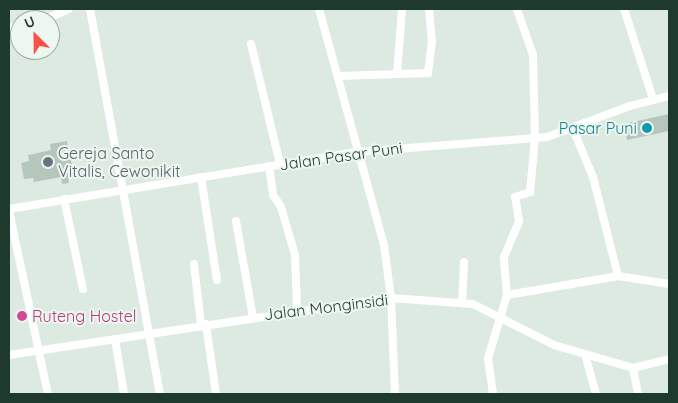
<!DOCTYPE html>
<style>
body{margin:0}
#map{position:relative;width:678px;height:403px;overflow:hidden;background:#ddeae1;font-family:Quicksand,sans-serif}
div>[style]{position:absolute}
.building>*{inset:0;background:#b5c7bc}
.minor>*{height:8px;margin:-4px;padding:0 4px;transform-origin:4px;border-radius:4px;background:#fff}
.dots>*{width:14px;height:14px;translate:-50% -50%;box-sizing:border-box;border:2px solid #edf7f0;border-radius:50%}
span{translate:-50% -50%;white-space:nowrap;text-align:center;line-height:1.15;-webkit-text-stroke:4px #edf7f0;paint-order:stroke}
.culture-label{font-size:16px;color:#0d838f}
.right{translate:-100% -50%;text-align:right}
.worship-label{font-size:16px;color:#5b616d}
.left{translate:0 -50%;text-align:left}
.street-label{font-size:16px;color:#1e3a2c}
.hotel-label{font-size:16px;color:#b23c85}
.frame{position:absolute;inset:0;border:10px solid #1e3a2c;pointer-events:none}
.north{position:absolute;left:10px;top:10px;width:50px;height:50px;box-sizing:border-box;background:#edf7f0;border:1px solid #9aaba2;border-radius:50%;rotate:337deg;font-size:14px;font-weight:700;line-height:20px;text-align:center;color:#1e3a2c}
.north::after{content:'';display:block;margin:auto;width:18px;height:22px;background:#f9524c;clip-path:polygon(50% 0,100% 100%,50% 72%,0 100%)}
</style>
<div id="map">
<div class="building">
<div style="clip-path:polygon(669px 114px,669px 131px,627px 140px,624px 124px)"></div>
<div style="clip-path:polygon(67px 141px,74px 175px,68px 176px,69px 183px,62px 184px,61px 177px,34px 182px,33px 178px,24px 179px,21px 163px,29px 161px,28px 155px,51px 150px,50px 144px)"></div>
</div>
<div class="minor">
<div style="left:90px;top:9px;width:391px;rotate:79.7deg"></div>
<div style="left:319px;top:9px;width:245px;rotate:74.6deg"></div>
<div style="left:384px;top:245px;width:53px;rotate:82.5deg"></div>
<div style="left:391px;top:298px;width:96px;rotate:87.6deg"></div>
<div style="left:624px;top:9px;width:95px;rotate:72.1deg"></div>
<div style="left:44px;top:20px;width:27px;rotate:-24deg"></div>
<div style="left:9px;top:28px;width:11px;rotate:-10deg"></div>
<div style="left:251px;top:44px;width:123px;rotate:76.4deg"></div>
<div style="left:397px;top:74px;width:65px;rotate:-85.6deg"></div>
<div style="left:338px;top:76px;width:90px;rotate:-1.9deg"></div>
<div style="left:428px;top:73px;width:31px;rotate:-83deg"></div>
<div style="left:432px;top:42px;width:33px;rotate:-95deg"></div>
<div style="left:573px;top:129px;width:52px;rotate:67.4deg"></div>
<div style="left:593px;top:177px;width:102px;rotate:75.8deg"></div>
<div style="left:269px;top:166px;width:29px;rotate:82deg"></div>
<div style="left:273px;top:195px;width:14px;rotate:56deg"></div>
<div style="left:281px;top:207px;width:50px;rotate:73.7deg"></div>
<div style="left:295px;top:255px;width:55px;rotate:87.9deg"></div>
<div style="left:201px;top:177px;width:104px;rotate:81.2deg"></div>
<div style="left:64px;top:199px;width:92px;rotate:78.1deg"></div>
<div style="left:9px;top:209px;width:354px;rotate:-9.3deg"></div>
<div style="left:358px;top:152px;width:190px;rotate:-4.5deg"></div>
<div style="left:547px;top:137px;width:89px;rotate:-20.5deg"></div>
<div style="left:630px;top:106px;width:40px;rotate:-14.4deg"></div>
<div style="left:9px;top:211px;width:187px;rotate:78deg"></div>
<div style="left:236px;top:221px;width:97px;rotate:80deg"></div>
<div style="left:194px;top:264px;width:61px;rotate:83.5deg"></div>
<div style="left:507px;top:295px;width:113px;rotate:-9.7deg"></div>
<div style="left:618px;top:276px;width:52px;rotate:8.9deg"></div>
<div style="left:462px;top:302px;width:40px;rotate:-87.1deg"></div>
<div style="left:206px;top:324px;width:71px;rotate:81.9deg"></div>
<div style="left:115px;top:339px;width:56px;rotate:80.7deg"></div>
<div style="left:585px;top:354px;width:41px;rotate:74.6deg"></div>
<div style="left:9px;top:355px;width:386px;rotate:-8.5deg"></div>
<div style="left:391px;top:298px;width:82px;rotate:4.2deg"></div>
<div style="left:473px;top:304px;width:91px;rotate:26.8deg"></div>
<div style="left:554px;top:345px;width:82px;rotate:16.2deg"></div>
<div style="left:633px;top:368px;width:37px;rotate:-14deg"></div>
<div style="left:633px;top:368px;width:26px;rotate:79deg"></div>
<div style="left:493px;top:394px;width:36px;rotate:-98deg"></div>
<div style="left:488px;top:358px;width:66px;rotate:-73.2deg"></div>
<div style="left:507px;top:295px;width:38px;rotate:-95deg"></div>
<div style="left:504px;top:257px;width:39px;rotate:-67deg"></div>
<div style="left:519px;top:221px;width:24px;rotate:-99deg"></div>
<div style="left:515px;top:197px;width:16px;rotate:-18deg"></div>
<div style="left:530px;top:192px;width:54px;rotate:-84.7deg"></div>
<div style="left:535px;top:138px;width:83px;rotate:-91.4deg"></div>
<div style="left:533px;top:55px;width:49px;rotate:-109.2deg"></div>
</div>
<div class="dots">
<div style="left:647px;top:128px;background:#0f9aa8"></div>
<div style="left:48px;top:162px;background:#6b7280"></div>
<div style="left:22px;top:316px;background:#d1479c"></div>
</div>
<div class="culture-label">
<span class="right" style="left:637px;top:128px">Pasar Puni</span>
</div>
<div class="worship-label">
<span class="left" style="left:58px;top:162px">Gereja Santo<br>Vitalis, Cewonikit</span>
</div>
<div class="street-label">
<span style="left:341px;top:156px;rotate:-8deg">Jalan Pasar Puni</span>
<span style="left:326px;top:307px;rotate:-7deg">Jalan Monginsidi</span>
</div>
<div class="hotel-label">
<span class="left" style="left:32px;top:316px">Ruteng Hostel</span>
</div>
<div class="frame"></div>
<div class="north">U</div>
</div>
